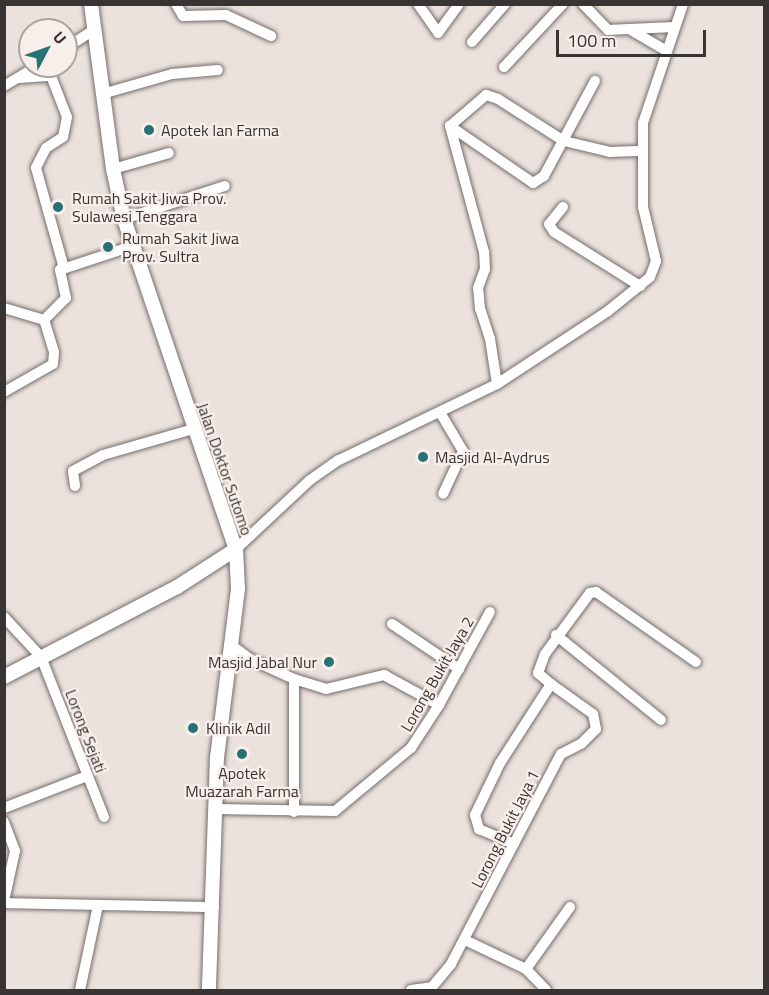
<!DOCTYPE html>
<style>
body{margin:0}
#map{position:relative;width:769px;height:995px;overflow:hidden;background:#ebe2de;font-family:"Titillium Web",sans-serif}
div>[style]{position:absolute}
.roads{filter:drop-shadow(0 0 2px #756d6a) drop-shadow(0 0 2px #756d6a)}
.minor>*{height:10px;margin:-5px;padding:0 5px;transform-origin:5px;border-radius:5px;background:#fff}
.tertiary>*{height:14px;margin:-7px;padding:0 7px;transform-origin:7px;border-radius:7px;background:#fff}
.dots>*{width:16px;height:16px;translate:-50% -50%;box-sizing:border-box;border:3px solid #f8efeb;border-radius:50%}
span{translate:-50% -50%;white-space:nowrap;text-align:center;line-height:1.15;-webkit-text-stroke:4.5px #f8efeb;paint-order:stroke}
.poi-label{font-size:16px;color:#383433}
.left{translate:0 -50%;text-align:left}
.right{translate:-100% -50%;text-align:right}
.street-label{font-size:16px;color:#383433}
.frame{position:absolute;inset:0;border:6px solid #383433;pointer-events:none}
.north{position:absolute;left:18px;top:18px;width:60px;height:60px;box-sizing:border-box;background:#f8efeb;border:2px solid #aba4a1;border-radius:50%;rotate:49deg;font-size:16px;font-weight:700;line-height:24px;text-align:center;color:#383433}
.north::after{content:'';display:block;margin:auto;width:21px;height:27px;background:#277273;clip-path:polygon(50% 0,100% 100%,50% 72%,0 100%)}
.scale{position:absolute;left:556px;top:30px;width:150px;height:27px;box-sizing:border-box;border:3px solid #383433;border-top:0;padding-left:8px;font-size:18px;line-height:21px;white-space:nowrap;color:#383433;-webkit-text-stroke:4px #f8efeb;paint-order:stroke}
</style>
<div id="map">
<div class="roads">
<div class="minor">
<div style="left:176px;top:4px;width:14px;rotate:60deg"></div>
<div style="left:183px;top:16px;width:43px;rotate:-1.3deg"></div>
<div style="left:226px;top:15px;width:50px;rotate:25deg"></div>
<div style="left:418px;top:4px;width:35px;rotate:55deg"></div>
<div style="left:438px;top:33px;width:36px;rotate:-54deg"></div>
<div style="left:583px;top:4px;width:36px;rotate:46deg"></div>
<div style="left:608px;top:30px;width:21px;rotate:-3deg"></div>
<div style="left:629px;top:29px;width:42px;rotate:30.3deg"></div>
<div style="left:629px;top:29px;width:45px;rotate:-2.5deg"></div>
<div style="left:472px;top:42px;width:50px;rotate:-49deg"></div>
<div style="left:66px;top:48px;width:33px;rotate:-33deg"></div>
<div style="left:504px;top:67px;width:86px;rotate:-46.9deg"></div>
<div style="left:19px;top:78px;width:32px;rotate:-4deg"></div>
<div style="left:51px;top:76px;width:44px;rotate:68.7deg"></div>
<div style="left:67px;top:117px;width:20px;rotate:101deg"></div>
<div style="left:63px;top:137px;width:20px;rotate:147deg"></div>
<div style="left:46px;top:148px;width:22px;rotate:117deg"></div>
<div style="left:36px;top:168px;width:104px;rotate:74.4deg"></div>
<div style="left:4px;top:86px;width:39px;rotate:-31deg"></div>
<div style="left:102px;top:94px;width:73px;rotate:-15.9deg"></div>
<div style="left:172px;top:74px;width:46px;rotate:-5deg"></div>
<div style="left:450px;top:126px;width:48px;rotate:-40.7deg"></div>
<div style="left:486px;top:95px;width:13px;rotate:18deg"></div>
<div style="left:498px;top:99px;width:78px;rotate:32.5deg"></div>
<div style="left:564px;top:141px;width:47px;rotate:13.4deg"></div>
<div style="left:610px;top:152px;width:33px;rotate:-2deg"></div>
<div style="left:113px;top:169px;width:58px;rotate:-15.9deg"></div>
<div style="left:563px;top:207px;width:22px;rotate:129deg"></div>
<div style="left:549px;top:224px;width:9px;rotate:58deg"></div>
<div style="left:554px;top:232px;width:102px;rotate:32.1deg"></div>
<div style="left:124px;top:219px;width:106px;rotate:-18.1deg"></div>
<div style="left:4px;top:308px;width:42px;rotate:16.7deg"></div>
<div style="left:497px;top:384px;width:46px;rotate:-98.8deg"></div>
<div style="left:490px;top:339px;width:32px;rotate:-108deg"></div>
<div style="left:480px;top:309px;width:21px;rotate:-95deg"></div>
<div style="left:478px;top:288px;width:20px;rotate:-70deg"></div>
<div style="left:485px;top:269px;width:17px;rotate:-93deg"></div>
<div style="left:484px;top:252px;width:131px;rotate:-105.1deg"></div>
<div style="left:450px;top:126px;width:101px;rotate:34.5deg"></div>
<div style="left:533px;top:183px;width:13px;rotate:-32deg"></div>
<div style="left:544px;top:176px;width:108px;rotate:-61.8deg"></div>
<div style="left:4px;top:392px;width:56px;rotate:-29.7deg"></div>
<div style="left:53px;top:364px;width:12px;rotate:-85deg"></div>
<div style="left:54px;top:352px;width:34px;rotate:-107deg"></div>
<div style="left:44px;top:320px;width:31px;rotate:-45deg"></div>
<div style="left:66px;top:298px;width:29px;rotate:-102deg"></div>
<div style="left:60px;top:270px;width:76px;rotate:-18.4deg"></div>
<div style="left:441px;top:414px;width:43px;rotate:59.3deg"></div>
<div style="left:463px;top:451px;width:47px;rotate:114.9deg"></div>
<div style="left:75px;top:486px;width:15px;rotate:-98deg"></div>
<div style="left:73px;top:471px;width:34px;rotate:-28deg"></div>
<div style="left:103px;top:455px;width:94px;rotate:-16.1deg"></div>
<div style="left:236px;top:549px;width:101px;rotate:-43deg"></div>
<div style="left:310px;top:480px;width:35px;rotate:-35deg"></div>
<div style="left:339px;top:460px;width:175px;rotate:-25.7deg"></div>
<div style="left:497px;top:384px;width:133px;rotate:-33.3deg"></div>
<div style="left:608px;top:311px;width:54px;rotate:-39deg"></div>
<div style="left:650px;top:277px;width:17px;rotate:-69deg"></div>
<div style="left:656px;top:261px;width:56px;rotate:-103.5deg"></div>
<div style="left:643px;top:207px;width:84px;rotate:-90deg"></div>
<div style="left:643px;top:123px;width:126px;rotate:-71.4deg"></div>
<div style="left:4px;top:617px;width:54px;rotate:47.2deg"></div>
<div style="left:41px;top:657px;width:172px;rotate:68.5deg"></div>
<div style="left:392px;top:624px;width:81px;rotate:33.9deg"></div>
<div style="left:556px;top:635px;width:135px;rotate:39deg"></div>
<div style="left:230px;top:644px;width:25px;rotate:37deg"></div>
<div style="left:250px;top:659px;width:48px;rotate:24.4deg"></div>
<div style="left:294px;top:679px;width:133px;rotate:90deg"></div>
<div style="left:294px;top:679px;width:34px;rotate:17deg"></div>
<div style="left:326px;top:689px;width:60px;rotate:-13.6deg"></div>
<div style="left:384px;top:675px;width:63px;rotate:28.6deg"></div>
<div style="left:551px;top:684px;width:17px;rotate:-140deg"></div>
<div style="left:538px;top:673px;width:20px;rotate:-70deg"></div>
<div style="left:545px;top:654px;width:76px;rotate:-53.6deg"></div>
<div style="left:590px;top:593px;width:6px;rotate:-9deg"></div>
<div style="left:596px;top:592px;width:122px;rotate:35deg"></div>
<div style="left:4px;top:808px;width:89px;rotate:-21.1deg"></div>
<div style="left:215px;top:809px;width:120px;rotate:1deg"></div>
<div style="left:335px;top:811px;width:99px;rotate:-39.7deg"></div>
<div style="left:411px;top:748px;width:51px;rotate:-56.9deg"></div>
<div style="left:439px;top:705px;width:106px;rotate:-61.3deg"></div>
<div style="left:4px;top:822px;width:31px;rotate:69deg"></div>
<div style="left:15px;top:851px;width:51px;rotate:102.4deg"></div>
<div style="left:4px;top:903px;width:210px;rotate:1.1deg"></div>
<div style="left:465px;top:940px;width:68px;rotate:25.4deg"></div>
<div style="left:526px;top:969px;width:76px;rotate:-54.6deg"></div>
<div style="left:526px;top:969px;width:29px;rotate:46deg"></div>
<div style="left:80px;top:990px;width:87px;rotate:-78deg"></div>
<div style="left:411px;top:990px;width:21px;rotate:-8deg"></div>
<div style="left:432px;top:987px;width:30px;rotate:-50deg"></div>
<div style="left:451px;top:964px;width:237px;rotate:-62.4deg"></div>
<div style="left:561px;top:754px;width:22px;rotate:-27deg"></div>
<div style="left:581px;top:744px;width:21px;rotate:-45deg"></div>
<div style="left:596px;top:729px;width:15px;rotate:-101deg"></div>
<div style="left:593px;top:714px;width:52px;rotate:-144.5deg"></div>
<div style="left:551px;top:684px;width:94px;rotate:122.8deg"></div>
<div style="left:500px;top:763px;width:58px;rotate:115.7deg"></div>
<div style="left:475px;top:815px;width:15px;rotate:74deg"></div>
<div style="left:479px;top:829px;width:38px;rotate:23deg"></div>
</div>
<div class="tertiary">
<div style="left:91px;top:4px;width:166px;rotate:82.4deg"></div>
<div style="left:113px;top:169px;width:51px;rotate:77.6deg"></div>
<div style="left:124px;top:219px;width:348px;rotate:71.3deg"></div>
<div style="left:236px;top:549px;width:40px;rotate:87.1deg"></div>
<div style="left:238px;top:589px;width:169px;rotate:97.1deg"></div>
<div style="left:217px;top:757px;width:233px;rotate:92deg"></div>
<div style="left:4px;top:677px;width:195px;rotate:-27.5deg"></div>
<div style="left:177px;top:587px;width:70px;rotate:-32.8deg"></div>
</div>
</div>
<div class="dots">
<div style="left:149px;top:130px;background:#277273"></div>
<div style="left:58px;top:207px;background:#277273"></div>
<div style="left:108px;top:247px;background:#277273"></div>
<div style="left:423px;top:457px;background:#277273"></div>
<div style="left:329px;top:662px;background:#277273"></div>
<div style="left:193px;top:728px;background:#277273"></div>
<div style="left:242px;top:754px;background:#277273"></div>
</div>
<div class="poi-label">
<span class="left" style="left:161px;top:130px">Apotek Ian Farma</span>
<span class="left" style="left:72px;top:207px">Rumah Sakit Jiwa Prov.<br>Sulawesi Tenggara</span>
<span class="left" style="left:122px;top:247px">Rumah Sakit Jiwa<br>Prov. Sultra</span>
<span class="left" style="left:435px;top:457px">Masjid Al-Aydrus</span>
<span class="right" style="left:317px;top:662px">Masjid Jabal Nur</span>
<span class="left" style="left:206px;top:728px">Klinik Adil</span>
<span style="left:242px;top:782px">Apotek<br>Muazarah Farma</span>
</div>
<div class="street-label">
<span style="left:225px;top:469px;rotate:71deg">Jalan Doktor Sutomo</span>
<span style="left:437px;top:674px;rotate:-60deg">Lorong Bukit Jaya 2</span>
<span style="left:86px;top:731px;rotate:69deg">Lorong Sejati</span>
<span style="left:505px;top:829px;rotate:-63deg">Lorong Bukit Jaya 1</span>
</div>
<div class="frame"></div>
<div class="north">U</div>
<div class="scale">100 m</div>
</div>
